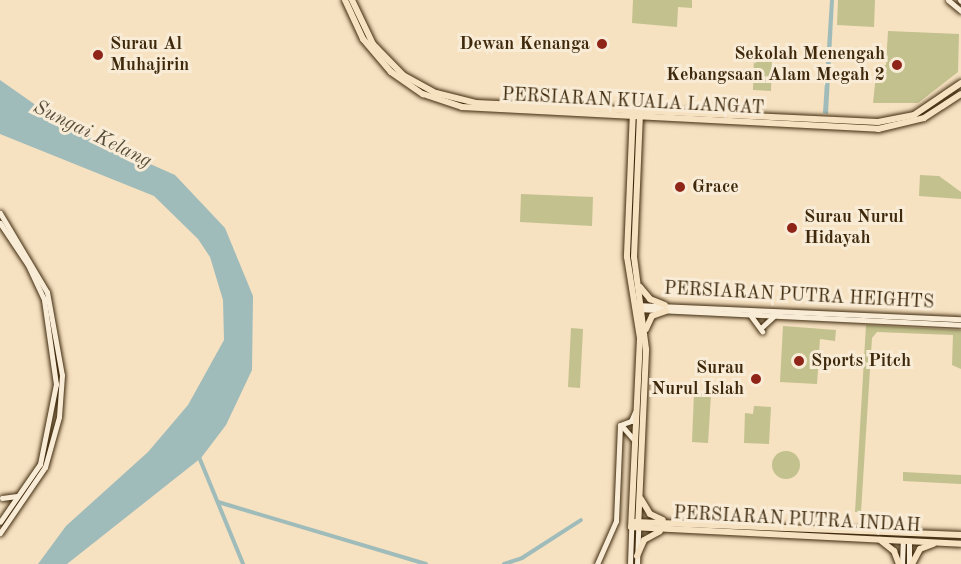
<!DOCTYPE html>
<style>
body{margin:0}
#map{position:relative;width:961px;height:564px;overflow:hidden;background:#f6e1c1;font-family:"Old Standard TT",serif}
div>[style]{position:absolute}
.green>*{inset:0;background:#c3c18e}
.round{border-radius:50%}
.water>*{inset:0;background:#9fbcba}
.canal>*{height:4px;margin:-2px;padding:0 2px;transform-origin:2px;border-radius:2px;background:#9fbcba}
.roads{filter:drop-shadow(0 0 2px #3e290c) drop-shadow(0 0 2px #3e290c)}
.secondary>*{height:5px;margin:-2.5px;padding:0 2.5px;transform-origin:2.5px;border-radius:2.5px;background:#f9ecd7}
.primary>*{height:6px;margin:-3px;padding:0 3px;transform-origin:3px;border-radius:3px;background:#f6e1c1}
.dots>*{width:16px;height:16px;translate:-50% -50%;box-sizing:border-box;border:3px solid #f9ecd7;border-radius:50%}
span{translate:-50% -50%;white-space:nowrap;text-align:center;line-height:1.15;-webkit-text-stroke:6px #f9ecd7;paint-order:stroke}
.poi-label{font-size:18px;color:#3e290c;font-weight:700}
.right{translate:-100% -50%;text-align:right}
.left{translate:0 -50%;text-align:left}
.street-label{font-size:18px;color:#3e290c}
.water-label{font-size:20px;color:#564e38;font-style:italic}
</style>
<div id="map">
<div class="green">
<div style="clip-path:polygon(633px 0,692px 0,692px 8px,678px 7px,677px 27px,632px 23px)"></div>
<div style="clip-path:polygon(838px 0,875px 0,874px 27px,837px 25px)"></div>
<div style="clip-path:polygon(888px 31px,959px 34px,958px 72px,918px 103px,873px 103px,877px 66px,886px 65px)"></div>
<div style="clip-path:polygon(754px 55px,772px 55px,771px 91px,753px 90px)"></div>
<div style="clip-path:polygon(920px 175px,939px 176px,961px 192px,961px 199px,919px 196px)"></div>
<div style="clip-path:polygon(521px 194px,593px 197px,592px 226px,520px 222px)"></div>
<div style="clip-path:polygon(866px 325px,961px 330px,961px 369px,952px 365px,953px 335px,877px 332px,872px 338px,861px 512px,855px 512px)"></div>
<div style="clip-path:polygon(783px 326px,836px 330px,835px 341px,820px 339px,817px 384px,780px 382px)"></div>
<div style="clip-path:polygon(571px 328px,583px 329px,580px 388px,568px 387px)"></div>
<div style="clip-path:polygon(694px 393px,711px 394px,708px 443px,692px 442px)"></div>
<div style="clip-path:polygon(754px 406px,771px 407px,769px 444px,744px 443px,745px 413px,753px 414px)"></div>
<div class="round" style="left:772px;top:451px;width:28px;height:28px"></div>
<div style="clip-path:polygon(903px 472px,961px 475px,961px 484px,903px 481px)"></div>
</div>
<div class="water">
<div style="clip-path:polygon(830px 0,834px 0,828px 114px,823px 113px)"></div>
<div style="clip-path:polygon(0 80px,67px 127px,175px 175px,225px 228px,253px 296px,252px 370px,226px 425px,201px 458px,67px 564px,38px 564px,66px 526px,148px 452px,188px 405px,224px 340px,223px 300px,210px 257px,198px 239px,154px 196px,0 134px)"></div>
</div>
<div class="canal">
<div style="left:199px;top:457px;width:116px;rotate:67.6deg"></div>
<div style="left:218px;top:502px;width:217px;rotate:16.6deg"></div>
<div style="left:504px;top:564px;width:19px;rotate:-18deg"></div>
<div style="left:522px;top:558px;width:70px;rotate:-32.8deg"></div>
</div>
<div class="roads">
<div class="secondary">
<div style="left:948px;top:0;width:17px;rotate:40deg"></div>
<div style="left:960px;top:0;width:1px;rotate:45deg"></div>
<div style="left:0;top:213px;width:92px;rotate:59.3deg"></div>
<div style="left:47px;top:292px;width:84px;rotate:79.8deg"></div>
<div style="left:62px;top:375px;width:42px;rotate:94.1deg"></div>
<div style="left:59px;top:417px;width:52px;rotate:105.6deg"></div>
<div style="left:45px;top:467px;width:80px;rotate:124.3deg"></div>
<div style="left:0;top:223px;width:50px;rotate:56.3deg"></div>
<div style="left:28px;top:265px;width:38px;rotate:65deg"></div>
<div style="left:44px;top:300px;width:85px;rotate:81.9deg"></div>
<div style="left:56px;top:384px;width:82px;rotate:101.3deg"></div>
<div style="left:40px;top:464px;width:70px;rotate:124.6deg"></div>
<div style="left:636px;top:305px;width:325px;rotate:2.5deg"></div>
<div style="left:637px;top:309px;width:324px;rotate:2.8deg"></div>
<div style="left:751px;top:316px;width:19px;rotate:54deg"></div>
<div style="left:762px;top:327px;width:16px;rotate:-43deg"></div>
<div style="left:622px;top:426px;width:18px;rotate:49deg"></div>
<div style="left:2px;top:498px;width:15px;rotate:-8deg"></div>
<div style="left:597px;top:564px;width:47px;rotate:-66.2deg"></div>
<div style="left:616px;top:521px;width:96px;rotate:-87.6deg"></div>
<div style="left:620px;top:425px;width:12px;rotate:-20deg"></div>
<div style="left:631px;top:421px;width:10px;rotate:-66deg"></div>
<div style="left:630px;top:564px;width:37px;rotate:-88deg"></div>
<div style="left:637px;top:564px;width:36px;rotate:-88deg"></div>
<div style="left:902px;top:564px;width:24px;rotate:-88deg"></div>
<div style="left:909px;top:564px;width:23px;rotate:-90deg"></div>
</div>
<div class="primary">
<div style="left:345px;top:0;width:43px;rotate:65.2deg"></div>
<div style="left:363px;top:39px;width:43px;rotate:49.7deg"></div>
<div style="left:391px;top:72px;width:39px;rotate:35deg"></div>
<div style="left:423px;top:94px;width:41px;rotate:18.4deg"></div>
<div style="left:462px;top:107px;width:417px;rotate:3deg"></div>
<div style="left:878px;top:129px;width:47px;rotate:-13.4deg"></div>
<div style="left:924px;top:118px;width:44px;rotate:-33deg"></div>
<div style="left:352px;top:0;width:49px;rotate:64.5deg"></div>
<div style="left:373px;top:44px;width:43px;rotate:45.9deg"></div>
<div style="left:403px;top:75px;width:38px;rotate:29deg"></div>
<div style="left:436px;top:93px;width:41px;rotate:14deg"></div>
<div style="left:476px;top:103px;width:402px;rotate:2.7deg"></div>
<div style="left:878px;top:122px;width:37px;rotate:-11deg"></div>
<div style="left:914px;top:115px;width:57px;rotate:-34.2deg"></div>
<div style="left:633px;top:111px;width:146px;rotate:92.4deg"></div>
<div style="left:627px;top:257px;width:82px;rotate:80.9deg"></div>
<div style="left:640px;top:338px;width:189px;rotate:92.7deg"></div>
<div style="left:631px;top:527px;width:330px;rotate:2.9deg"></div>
<div style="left:640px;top:287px;width:16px;rotate:50deg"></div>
<div style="left:650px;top:299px;width:16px;rotate:22deg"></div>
<div style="left:646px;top:329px;width:14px;rotate:-65deg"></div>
<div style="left:652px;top:316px;width:15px;rotate:-20deg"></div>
<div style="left:641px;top:499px;width:17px;rotate:59deg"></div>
<div style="left:650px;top:514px;width:14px;rotate:25deg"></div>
<div style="left:635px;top:522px;width:326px;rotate:2.3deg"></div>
<div style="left:638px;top:528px;width:179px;rotate:-87.4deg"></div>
<div style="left:646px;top:349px;width:93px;rotate:-97.4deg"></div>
<div style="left:634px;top:257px;width:142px;rotate:-87.6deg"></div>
<div style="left:880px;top:540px;width:18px;rotate:38deg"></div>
<div style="left:894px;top:551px;width:14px;rotate:69deg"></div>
<div style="left:637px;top:556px;width:17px;rotate:-66deg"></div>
<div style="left:644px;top:540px;width:18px;rotate:-29deg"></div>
<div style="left:912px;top:564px;width:17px;rotate:-62deg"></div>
<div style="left:920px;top:549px;width:14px;rotate:-21deg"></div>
</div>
</div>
<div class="dots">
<div style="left:602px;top:44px;background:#8f2418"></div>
<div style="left:98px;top:55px;background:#8f2418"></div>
<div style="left:897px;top:65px;background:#8f2418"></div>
<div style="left:680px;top:187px;background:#8f2418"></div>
<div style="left:792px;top:228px;background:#8f2418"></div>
<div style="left:799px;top:361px;background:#8f2418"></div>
<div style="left:756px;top:379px;background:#8f2418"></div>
</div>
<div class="poi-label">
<span class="right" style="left:590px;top:44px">Dewan Kenanga</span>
<span class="left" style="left:110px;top:55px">Surau Al<br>Muhajirin</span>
<span class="right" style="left:885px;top:65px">Sekolah Menengah<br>Kebangsaan Alam Megah 2</span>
<span class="left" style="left:692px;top:187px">Grace</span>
<span class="left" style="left:804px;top:228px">Surau Nurul<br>Hidayah</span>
<span class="left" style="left:811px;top:361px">Sports Pitch</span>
<span class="right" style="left:744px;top:379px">Surau<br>Nurul Islah</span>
</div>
<div class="street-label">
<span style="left:633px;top:102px;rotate:3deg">PERSIARAN KUALA LANGAT</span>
<span style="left:799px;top:296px;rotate:3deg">PERSIARAN PUTRA HEIGHTS</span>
<span style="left:797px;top:520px;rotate:3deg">PERSIARAN PUTRA INDAH</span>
</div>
<div class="water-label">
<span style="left:92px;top:135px;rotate:26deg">Sungai Kelang</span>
</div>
</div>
